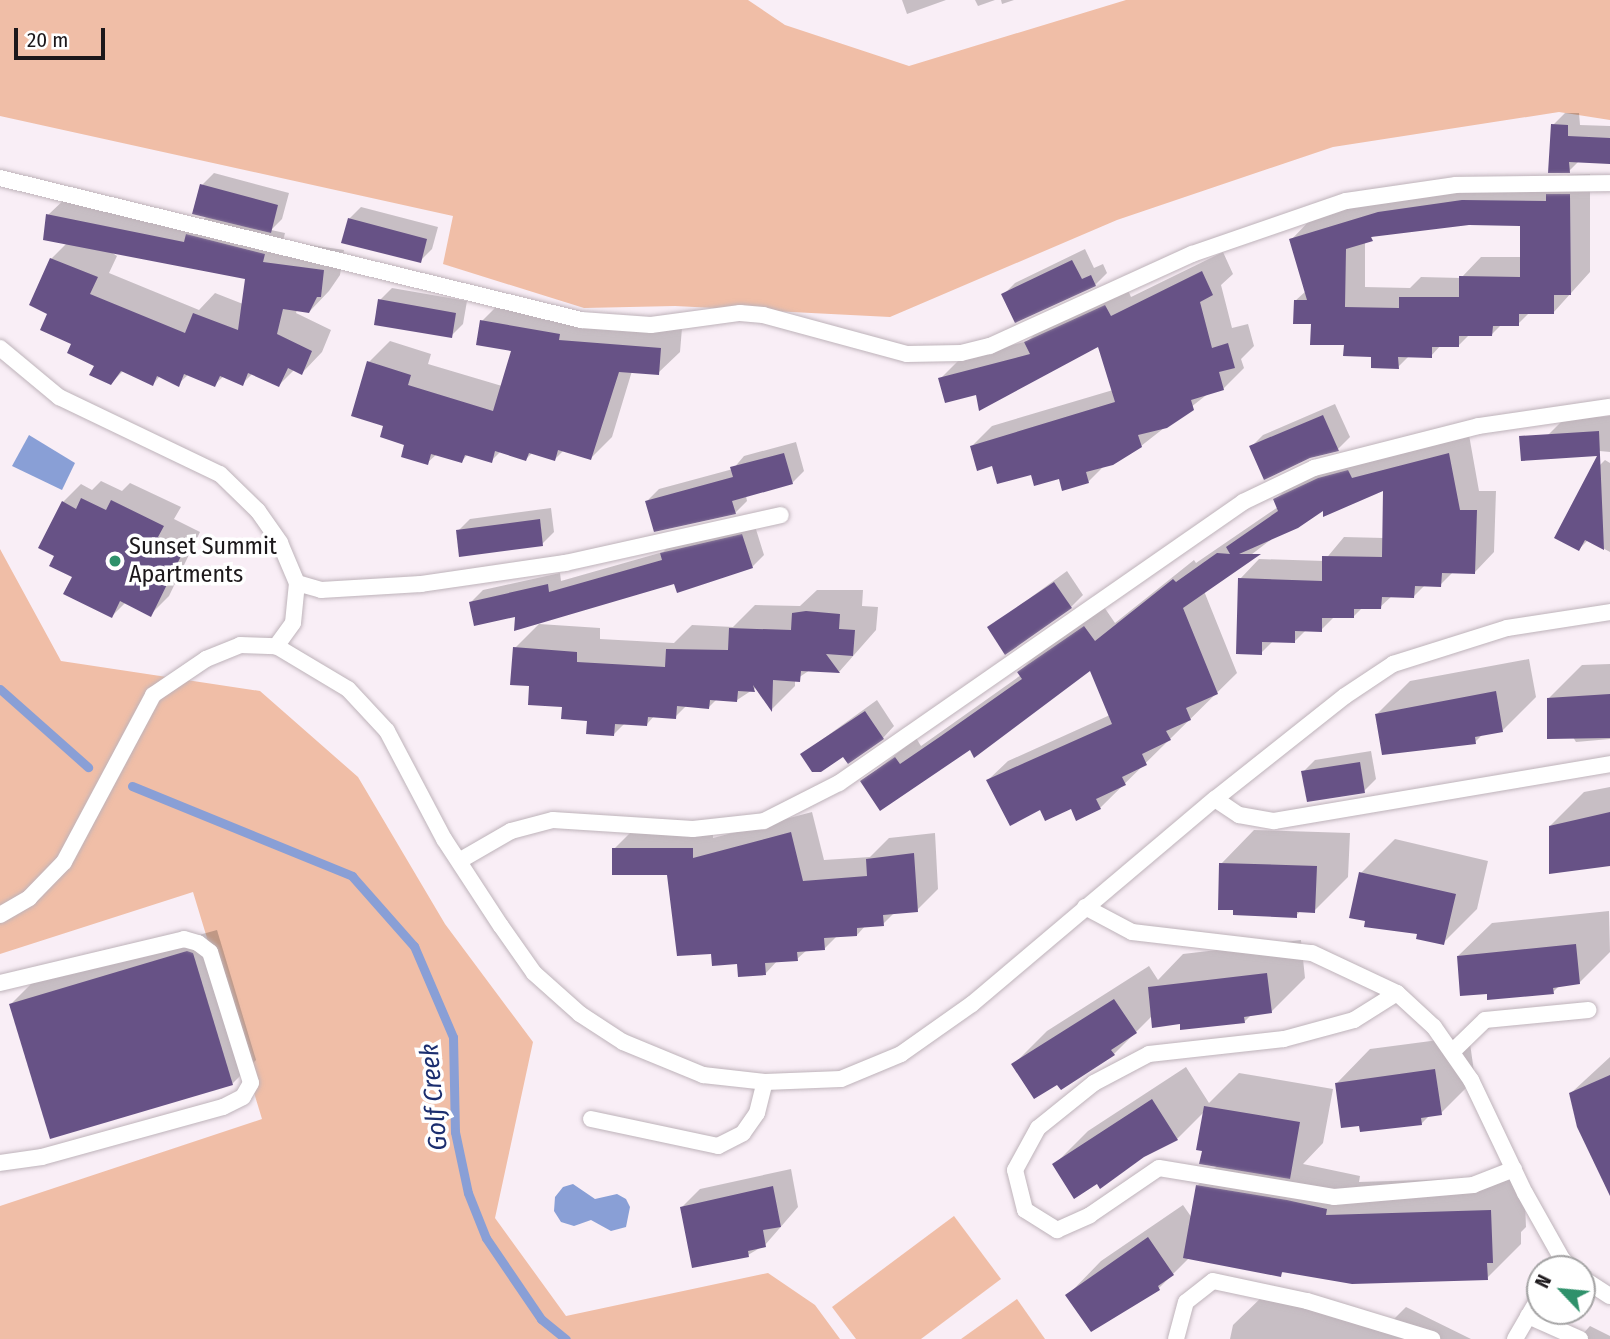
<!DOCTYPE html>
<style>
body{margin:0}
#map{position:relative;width:1610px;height:1339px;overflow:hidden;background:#f9eef6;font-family:"Fira Sans Condensed",sans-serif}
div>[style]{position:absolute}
.green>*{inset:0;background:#f0bea7}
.water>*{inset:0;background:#899fd6}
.shadow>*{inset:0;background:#0003}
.stream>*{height:9px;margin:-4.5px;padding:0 4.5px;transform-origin:4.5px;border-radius:4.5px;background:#899fd6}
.building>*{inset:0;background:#675286}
.roads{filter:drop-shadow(0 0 2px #beb3ba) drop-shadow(0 0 2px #beb3ba)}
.lane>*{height:16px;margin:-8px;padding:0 8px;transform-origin:8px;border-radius:8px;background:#fff}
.dots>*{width:19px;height:19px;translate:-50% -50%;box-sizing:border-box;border:4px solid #fff;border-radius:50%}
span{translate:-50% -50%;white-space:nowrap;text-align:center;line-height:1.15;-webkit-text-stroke:7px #fff;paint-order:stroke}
.poi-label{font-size:24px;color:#1c181b}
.left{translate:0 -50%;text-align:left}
.water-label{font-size:26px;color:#1b2e6f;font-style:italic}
.north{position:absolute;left:1526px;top:1255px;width:70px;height:70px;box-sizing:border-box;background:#fff;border:2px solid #a4a3a4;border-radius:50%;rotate:296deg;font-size:19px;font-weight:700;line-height:28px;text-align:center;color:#1c181b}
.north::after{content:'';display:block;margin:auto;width:24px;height:32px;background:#2f916b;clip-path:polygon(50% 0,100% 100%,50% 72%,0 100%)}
.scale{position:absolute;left:14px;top:28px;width:91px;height:32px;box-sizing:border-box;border:4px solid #1c181b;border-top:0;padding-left:9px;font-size:21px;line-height:24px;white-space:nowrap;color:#1c181b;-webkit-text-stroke:5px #fff;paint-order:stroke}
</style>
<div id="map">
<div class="green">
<div style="clip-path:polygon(0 0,748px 0,785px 25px,909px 66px,1126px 0,1610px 0,1610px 120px,1559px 112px,1333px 147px,1117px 220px,890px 317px,675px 306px,584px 308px,443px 264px,453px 216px,0 116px)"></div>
<div style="clip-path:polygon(0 549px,61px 661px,260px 691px,358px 777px,445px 924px,533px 1042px,495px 1218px,566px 1316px,768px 1273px,815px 1305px,840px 1339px,0 1339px,0 1206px,262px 1119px,193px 892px,0 954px)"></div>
<div style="clip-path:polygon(954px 1216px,1001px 1279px,921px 1339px,856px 1339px,832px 1307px)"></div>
<div style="clip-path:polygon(1017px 1299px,1045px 1339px,961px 1339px)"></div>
</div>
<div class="water">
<div style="clip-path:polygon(29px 435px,75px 463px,62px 490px,12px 466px)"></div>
<div style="clip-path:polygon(573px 1184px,595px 1199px,617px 1194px,626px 1199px,630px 1207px,626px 1227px,611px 1231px,591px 1220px,574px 1226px,561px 1222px,554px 1211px,555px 1197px,563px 1187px)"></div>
</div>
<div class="shadow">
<div style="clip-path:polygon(902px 0,946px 0,907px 14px)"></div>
<div style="clip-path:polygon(975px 0,995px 0,978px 6px)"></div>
<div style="clip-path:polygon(1001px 0,1014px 0,1002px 4px)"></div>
<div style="clip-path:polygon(1565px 113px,1579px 113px,1580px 125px,1610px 126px,1610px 163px,1579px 161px,1569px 171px,1553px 125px)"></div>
<div style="clip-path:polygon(evenodd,214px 173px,289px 193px,282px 219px,271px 230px,285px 233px,283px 241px,344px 250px,340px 275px,329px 291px,309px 312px,297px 310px,296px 313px,331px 330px,322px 352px,302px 373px,295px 369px,279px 385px,253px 373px,242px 384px,224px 376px,214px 385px,189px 374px,178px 384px,160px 376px,153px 384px,124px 370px,111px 383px,50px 313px,51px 259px,67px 243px,48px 215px,69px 195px,202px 221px,207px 216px,202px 185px,214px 173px,111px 252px,247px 278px,243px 304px,215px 293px,199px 310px,109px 273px,117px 256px,111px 252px)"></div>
<div style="clip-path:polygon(evenodd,1590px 174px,1590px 272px,1553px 313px,1530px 312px,1518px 324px,1502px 324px,1492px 334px,1470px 334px,1458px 346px,1441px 345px,1431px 356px,1409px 356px,1398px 367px,1346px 344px,1312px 322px,1295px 301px,1306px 291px,1291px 240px,1311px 219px,1400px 193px,1562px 181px,1568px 175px,1590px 174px,1469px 224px,1522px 224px,1522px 257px,1481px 257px,1461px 278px,1421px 277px,1410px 288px,1365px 287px,1365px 241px,1377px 234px,1469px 224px)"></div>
<div style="clip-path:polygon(361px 207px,438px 227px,432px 249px,420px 261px,349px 219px)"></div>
<div style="clip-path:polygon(1085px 249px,1094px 268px,1103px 264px,1107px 273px,1095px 285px,1003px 295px,1015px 283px)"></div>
<div style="clip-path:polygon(1223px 252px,1233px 274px,1221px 285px,1232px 328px,1248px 324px,1254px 346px,1241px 359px,1244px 368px,1223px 389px,1209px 393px,1141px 446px,1105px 465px,1088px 482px,994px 464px,972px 446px,992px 426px,1113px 390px,1099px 344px,977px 393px,940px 379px,961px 358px,1028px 341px,1046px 322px,1126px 286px,1131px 297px)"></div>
<div style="clip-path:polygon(392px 288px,467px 301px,463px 324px,451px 336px,380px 300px)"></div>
<div style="clip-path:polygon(503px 300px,682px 328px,680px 352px,658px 373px,632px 371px,612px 437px,591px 458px,564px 450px,555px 459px,533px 452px,526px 459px,501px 451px,491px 461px,468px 454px,462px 461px,437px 454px,427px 463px,385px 424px,369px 362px,390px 341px,431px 354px,428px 364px,502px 386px,513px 350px,482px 321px)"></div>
<div style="clip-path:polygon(1335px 404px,1350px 437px,1338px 449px,1251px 447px,1263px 435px)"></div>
<div style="clip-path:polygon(1610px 416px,1610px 452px,1548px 446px,1548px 435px,1564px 419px)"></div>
<div style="clip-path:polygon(1469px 435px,1479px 491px,1496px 491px,1494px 552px,1475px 572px,1454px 571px,1440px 585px,1425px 585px,1414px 596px,1393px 595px,1380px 607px,1363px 607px,1353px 617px,1335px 616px,1321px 630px,1306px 630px,1295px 641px,1274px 640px,1261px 653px,1240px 579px,1259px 559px,1324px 561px,1344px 537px,1384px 538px,1385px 488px,1325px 507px,1277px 535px,1204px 591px,1237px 673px,1100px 808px,1072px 807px,988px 780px,1008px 761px,1110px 715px,1091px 668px,970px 747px,862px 782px,916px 738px,921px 746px,1021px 675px,1019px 672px,1039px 652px,1104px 607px,1115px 623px,1194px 560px,1196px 563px,1278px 507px,1275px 500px,1295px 480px)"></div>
<div style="clip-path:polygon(796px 442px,804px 471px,792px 483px,746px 496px,747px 501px,735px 513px,647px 501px,659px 489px,733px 469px,744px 456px)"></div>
<div style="clip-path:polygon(1605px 460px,1610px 463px,1610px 552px,1588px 540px,1579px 549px,1589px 476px)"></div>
<div style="clip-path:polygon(101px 481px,122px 491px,130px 483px,181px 507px,174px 519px,200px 532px,169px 596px,151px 614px,126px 602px,112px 616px,56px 555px,63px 502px,81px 484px,92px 490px)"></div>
<div style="clip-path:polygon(551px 508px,554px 532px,542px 544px,458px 531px,470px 519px)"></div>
<div style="clip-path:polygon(754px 523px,764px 555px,752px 567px,517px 615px,471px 602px,483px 590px,560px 573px,561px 581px,663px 552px,674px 541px)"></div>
<div style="clip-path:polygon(1067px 571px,1083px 595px,1071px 607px,989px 628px)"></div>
<div style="clip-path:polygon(817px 590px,863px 590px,862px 606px,878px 607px,876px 630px,839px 672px,810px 670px,795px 680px,795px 686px,772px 709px,757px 687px,737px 700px,717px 699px,709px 707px,687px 705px,675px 717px,655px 715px,647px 724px,625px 723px,614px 734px,531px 684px,515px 648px,539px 624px,600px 628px,600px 639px,674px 643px,692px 625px,733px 627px,755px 605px,800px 606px)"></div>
<div style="clip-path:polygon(1529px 659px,1536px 697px,1502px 731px,1483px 734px,1475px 742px,1377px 714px,1410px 681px)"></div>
<div style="clip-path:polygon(1610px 664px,1610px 739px,1576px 742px,1549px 698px,1582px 665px)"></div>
<div style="clip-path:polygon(877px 700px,894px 726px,883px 738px,844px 754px,802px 754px)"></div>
<div style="clip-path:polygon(1371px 751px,1376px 779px,1364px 791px,1303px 772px,1315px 760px)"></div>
<div style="clip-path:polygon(1610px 787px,1610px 864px,1550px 826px,1584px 792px)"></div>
<div style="clip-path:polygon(812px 812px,824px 860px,870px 857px,889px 838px,935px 833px,938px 889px,917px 910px,895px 912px,883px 924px,866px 925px,857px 935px,837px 936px,824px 949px,807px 950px,797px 959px,778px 960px,766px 973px,712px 952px,669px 873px,614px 849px,635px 828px,713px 828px,713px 838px)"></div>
<div style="clip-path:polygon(1254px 830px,1350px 833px,1348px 877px,1314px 911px,1301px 910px,1296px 916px,1221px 864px)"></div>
<div style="clip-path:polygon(1395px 839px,1488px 861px,1477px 909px,1443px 943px,1419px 933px,1361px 873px)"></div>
<div style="clip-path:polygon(1609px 911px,1610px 952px,1579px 983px,1560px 985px,1553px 992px,1489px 992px,1458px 956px,1492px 923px)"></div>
<div style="clip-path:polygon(217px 930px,256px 1060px,232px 1084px,11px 1004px,35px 980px)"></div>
<div style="clip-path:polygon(1301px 940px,1305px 978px,1271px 1012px,1252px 1014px,1244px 1022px,1153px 1015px,1114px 1054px,1058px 1082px,1014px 1064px,1047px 1031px,1149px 966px,1158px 980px,1183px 954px)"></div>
<div style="clip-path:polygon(1469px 1036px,1475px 1079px,1441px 1113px,1430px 1115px,1421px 1124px,1337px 1083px,1370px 1049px)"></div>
<div style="clip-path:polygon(1610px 1057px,1610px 1189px,1571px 1093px)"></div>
<div style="clip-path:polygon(1186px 1067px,1209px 1103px,1239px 1073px,1333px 1089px,1323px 1143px,1303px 1164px,1360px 1176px,1359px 1182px,1524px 1177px,1526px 1227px,1521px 1232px,1521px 1244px,1487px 1278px,1284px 1271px,1280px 1275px,1190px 1257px,1159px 1288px,1068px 1295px,1101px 1261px,1183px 1205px,1192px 1218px,1197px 1186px,1218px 1165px,1205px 1111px,1177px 1139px,1098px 1181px,1054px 1165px,1088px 1131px)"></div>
<div style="clip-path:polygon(791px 1169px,798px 1207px,765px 1245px,748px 1255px,682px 1207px,700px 1189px)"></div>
<div style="clip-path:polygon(1267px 1292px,1389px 1324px,1406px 1307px,1471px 1339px,1230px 1339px,1233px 1325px)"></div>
<div style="clip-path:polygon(1590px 1326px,1610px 1336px,1610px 1339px,1578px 1339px)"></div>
</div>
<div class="stream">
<div style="left:0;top:689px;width:118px;rotate:41.6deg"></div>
<div style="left:132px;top:786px;width:238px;rotate:22.2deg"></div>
<div style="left:352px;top:876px;width:94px;rotate:48.5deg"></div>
<div style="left:414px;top:946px;width:99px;rotate:66.8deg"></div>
<div style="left:453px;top:1037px;width:95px;rotate:88.8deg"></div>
<div style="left:455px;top:1132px;width:62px;rotate:78deg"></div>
<div style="left:468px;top:1193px;width:48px;rotate:68.2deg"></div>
<div style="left:486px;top:1238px;width:98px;rotate:55.8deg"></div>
<div style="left:541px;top:1319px;width:32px;rotate:39deg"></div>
</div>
<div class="building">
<div style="clip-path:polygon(1551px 124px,1568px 125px,1568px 136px,1610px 138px,1610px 164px,1569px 162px,1570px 173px,1548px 173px)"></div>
<div style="clip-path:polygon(200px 184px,278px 205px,271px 233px,192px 214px)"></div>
<div style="clip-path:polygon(evenodd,1546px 194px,1570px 194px,1571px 295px,1554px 295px,1554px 314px,1519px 314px,1519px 326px,1493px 326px,1492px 336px,1459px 336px,1459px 347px,1432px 347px,1432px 358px,1398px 357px,1399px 369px,1371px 368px,1371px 357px,1343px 356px,1344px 345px,1310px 345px,1311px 324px,1293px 324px,1294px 300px,1307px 300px,1289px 239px,1378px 212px,1462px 200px,1546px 201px,1546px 194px,1469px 225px,1520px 226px,1520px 277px,1459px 276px,1459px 297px,1399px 297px,1399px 308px,1345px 307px,1346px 249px,1373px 241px,1371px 237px,1469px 225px)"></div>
<div style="clip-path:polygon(46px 214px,184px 242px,186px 234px,265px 254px,263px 262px,324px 270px,321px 297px,317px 297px,309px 313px,283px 309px,277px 334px,312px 351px,302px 375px,288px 368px,279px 387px,248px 373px,243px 386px,220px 376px,215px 387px,184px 374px,179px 387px,157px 376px,153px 386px,121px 371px,111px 385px,89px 375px,94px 366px,67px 353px,71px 344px,40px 330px,47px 314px,29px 305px,50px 258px,98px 277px,90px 294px,185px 333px,193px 313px,238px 330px,245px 279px,43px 240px)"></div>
<div style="clip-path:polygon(348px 218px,427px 239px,421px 263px,341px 243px)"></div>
<div style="clip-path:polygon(1072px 260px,1082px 279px,1091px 275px,1096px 286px,1015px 323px,1001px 294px)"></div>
<div style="clip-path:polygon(1202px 271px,1213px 295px,1200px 302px,1212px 348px,1228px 343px,1235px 368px,1219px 372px,1224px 390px,1191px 400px,1194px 410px,1167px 428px,1138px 435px,1142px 447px,1113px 465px,1086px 472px,1089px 483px,1062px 491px,1059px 479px,1034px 486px,1031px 475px,997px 484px,992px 466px,977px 471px,970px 446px,1115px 402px,1098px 347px,979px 411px,976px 395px,945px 403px,938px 378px,1030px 354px,1024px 342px,1105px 305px,1111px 316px)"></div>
<div style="clip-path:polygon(378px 299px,456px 313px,452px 338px,374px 325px)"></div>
<div style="clip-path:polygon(480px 320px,560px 334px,559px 340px,661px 348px,659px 375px,619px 372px,591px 460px,558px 450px,555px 461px,529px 453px,526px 461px,495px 451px,492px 463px,465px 455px,462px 463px,431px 454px,428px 465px,401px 457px,404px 445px,380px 437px,383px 426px,351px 416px,367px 361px,411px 375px,408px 385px,493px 411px,511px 351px,476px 345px)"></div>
<div style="clip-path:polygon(1323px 415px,1339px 451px,1310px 458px,1264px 480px,1249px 446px)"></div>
<div style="clip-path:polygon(1599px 431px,1604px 550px,1585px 540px,1579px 551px,1554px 538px,1597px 456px,1521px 461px,1519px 436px)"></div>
<div style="clip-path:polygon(784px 453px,793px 484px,732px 501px,736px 514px,654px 532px,645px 501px,733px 477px,730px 467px)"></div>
<div style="clip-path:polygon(1449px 453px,1460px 510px,1477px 510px,1475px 574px,1442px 573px,1441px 587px,1415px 586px,1414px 598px,1382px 597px,1381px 609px,1354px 609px,1354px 618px,1322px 618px,1322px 632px,1295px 631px,1295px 643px,1262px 642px,1262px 655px,1236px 654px,1238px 578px,1322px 581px,1322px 556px,1382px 557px,1383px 491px,1323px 517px,1323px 511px,1298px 528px,1239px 554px,1261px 554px,1183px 608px,1218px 694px,1186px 708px,1191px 720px,1166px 731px,1171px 740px,1142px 754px,1147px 765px,1122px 777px,1126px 785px,1096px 799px,1101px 809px,1076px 821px,1071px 809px,1045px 821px,1040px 810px,1010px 826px,986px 780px,1112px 724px,1090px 671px,974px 758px,970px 750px,880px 811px,860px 781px,895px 757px,900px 764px,941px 736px,1022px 679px,1017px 672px,1084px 626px,1095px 641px,1173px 579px,1176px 582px,1217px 553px,1230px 554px,1226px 547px,1278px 511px,1273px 499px,1318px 478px,1348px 470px,1352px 478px)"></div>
<div style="clip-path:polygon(81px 498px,106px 510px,111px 500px,164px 526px,158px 537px,184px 550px,151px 617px,120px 601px,112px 618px,63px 594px,72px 577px,49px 566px,54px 556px,38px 548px,62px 501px,76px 509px)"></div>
<div style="clip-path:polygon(540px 519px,543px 546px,459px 557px,456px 530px)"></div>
<div style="clip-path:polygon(742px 534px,753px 568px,677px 593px,674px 584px,514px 631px,515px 617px,474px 626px,469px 602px,548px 584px,549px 592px,662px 560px,660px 553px)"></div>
<div style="clip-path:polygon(1054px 582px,1072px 608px,1005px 655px,987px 627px)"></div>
<div style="clip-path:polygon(806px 611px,840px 614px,839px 629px,855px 630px,853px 656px,826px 654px,840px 673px,801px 671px,800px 682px,773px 680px,772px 712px,753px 685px,755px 692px,738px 691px,737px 702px,710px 700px,709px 709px,677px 706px,676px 719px,648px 717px,647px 726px,615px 724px,614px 736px,586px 734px,587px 721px,561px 719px,562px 707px,528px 705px,529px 686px,510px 685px,513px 647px,577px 652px,577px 662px,665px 667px,666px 649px,728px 650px,729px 628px,791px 630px,792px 613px)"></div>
<div style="clip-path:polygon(1496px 691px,1503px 732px,1475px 737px,1476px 744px,1382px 755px,1375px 714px)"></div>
<div style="clip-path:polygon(1610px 694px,1610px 738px,1547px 739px,1547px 698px)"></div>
<div style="clip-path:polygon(865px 711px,884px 739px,848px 764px,843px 757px,821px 772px,812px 772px,800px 754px)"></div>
<div style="clip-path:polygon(1360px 762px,1365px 793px,1307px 802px,1301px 771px)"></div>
<div style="clip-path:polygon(1610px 812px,1610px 866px,1549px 874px,1549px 826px)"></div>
<div style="clip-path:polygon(791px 832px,803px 881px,867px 876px,866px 859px,914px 853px,918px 912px,883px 915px,884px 926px,857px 928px,857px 936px,824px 938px,825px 950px,797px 952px,798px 961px,765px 963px,766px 975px,738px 977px,737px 964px,712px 966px,711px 954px,677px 956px,667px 875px,612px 875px,612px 848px,693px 848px,693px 858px)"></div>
<div style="clip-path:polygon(1219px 863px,1317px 866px,1315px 913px,1297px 912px,1297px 918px,1233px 915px,1233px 910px,1218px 910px)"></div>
<div style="clip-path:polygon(1359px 872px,1456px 894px,1444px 945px,1416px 939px,1417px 934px,1364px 927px,1365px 921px,1349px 918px)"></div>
<div style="clip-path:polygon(1576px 944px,1580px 984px,1553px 988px,1554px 994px,1487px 1000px,1487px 994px,1460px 996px,1457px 956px)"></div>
<div style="clip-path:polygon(187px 951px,193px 953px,233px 1085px,50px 1139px,9px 1004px)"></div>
<div style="clip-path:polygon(1267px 973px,1272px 1013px,1244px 1017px,1245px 1023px,1180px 1030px,1180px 1024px,1152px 1028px,1148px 987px)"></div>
<div style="clip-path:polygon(1114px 999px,1137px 1033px,1111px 1050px,1115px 1055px,1061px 1090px,1057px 1085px,1034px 1099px,1011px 1064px)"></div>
<div style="clip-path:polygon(1435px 1069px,1442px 1115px,1421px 1118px,1422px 1125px,1360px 1132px,1359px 1126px,1341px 1128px,1335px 1083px)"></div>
<div style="clip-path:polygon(1610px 1075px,1610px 1196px,1577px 1127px,1569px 1093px)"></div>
<div style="clip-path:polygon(1152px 1099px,1178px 1140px,1144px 1157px,1100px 1189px,1097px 1184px,1074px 1199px,1052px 1164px)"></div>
<div style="clip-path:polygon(1204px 1106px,1300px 1122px,1290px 1179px,1199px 1164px,1202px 1151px,1196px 1150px)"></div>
<div style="clip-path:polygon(1196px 1185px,1287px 1200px,1327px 1209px,1326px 1215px,1491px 1210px,1493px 1263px,1487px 1263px,1488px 1280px,1352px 1284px,1282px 1272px,1281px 1277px,1183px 1258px)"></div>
<div style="clip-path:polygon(773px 1186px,781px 1227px,763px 1230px,766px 1247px,748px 1251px,749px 1257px,692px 1268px,680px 1207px)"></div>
<div style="clip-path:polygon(1148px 1237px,1174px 1275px,1158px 1286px,1160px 1290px,1091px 1332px,1065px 1295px)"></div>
</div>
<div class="roads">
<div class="lane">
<div style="left:0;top:178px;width:598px;rotate:13.73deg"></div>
<div style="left:581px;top:320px;width:70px;rotate:4.1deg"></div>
<div style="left:651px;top:325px;width:90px;rotate:-7.7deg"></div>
<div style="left:740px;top:313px;width:23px;rotate:5deg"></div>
<div style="left:763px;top:315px;width:149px;rotate:15.2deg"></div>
<div style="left:907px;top:354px;width:54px;rotate:-1.1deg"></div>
<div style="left:961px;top:353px;width:30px;rotate:-14deg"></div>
<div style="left:990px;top:346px;width:222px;rotate:-24.5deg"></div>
<div style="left:1192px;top:254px;width:163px;rotate:-19deg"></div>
<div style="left:1346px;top:201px;width:111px;rotate:-8.3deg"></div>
<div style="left:1456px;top:185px;width:154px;rotate:-0.7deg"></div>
<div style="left:0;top:348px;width:77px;rotate:39.7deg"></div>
<div style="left:59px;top:397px;width:178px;rotate:25.6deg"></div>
<div style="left:220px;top:474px;width:53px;rotate:44.2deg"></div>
<div style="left:258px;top:511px;width:39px;rotate:55deg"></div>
<div style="left:280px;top:543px;width:43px;rotate:67deg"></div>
<div style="left:297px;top:583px;width:40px;rotate:95.7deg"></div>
<div style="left:293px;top:623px;width:29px;rotate:126deg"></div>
<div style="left:297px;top:583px;width:25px;rotate:16deg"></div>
<div style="left:321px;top:590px;width:100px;rotate:-3.4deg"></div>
<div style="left:421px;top:584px;width:146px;rotate:-8.3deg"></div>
<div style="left:565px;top:563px;width:221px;rotate:-12.5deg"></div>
<div style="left:1215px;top:799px;width:29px;rotate:34deg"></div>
<div style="left:1239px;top:815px;width:36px;rotate:10deg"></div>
<div style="left:1274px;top:821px;width:341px;rotate:-9.6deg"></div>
<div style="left:459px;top:861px;width:60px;rotate:-30deg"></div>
<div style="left:511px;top:831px;width:43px;rotate:-14.7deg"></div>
<div style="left:553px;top:820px;width:140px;rotate:3.7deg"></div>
<div style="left:693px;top:829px;width:71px;rotate:-6.4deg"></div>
<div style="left:764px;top:821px;width:84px;rotate:-26.9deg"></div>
<div style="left:839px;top:783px;width:492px;rotate:-34.8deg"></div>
<div style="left:1243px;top:502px;width:79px;rotate:-25.6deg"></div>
<div style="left:1314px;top:468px;width:170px;rotate:-14.3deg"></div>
<div style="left:1479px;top:426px;width:132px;rotate:-8.3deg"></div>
<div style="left:1085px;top:907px;width:53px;rotate:28deg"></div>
<div style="left:1132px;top:932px;width:181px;rotate:6.7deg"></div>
<div style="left:1312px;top:953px;width:94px;rotate:25.2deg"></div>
<div style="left:1397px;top:993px;width:50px;rotate:42.6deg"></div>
<div style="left:1434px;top:1027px;width:65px;rotate:55.1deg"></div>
<div style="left:1471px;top:1080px;width:125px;rotate:64.5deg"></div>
<div style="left:1525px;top:1193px;width:76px;rotate:60.7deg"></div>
<div style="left:1562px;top:1259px;width:14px;rotate:45deg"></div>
<div style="left:0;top:915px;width:34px;rotate:-30deg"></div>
<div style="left:29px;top:898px;width:50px;rotate:-45.8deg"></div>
<div style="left:64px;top:862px;width:189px;rotate:-61.9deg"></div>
<div style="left:153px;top:695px;width:64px;rotate:-34.2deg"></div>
<div style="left:206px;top:659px;width:37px;rotate:-22deg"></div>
<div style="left:240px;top:645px;width:36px;rotate:2deg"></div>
<div style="left:276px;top:646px;width:84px;rotate:30.8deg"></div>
<div style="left:348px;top:689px;width:57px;rotate:47.1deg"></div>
<div style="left:387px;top:731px;width:122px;rotate:62.2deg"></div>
<div style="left:444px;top:839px;width:104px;rotate:56.8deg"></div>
<div style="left:501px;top:926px;width:57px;rotate:54.9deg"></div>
<div style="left:534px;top:973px;width:62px;rotate:41.7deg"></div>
<div style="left:580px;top:1014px;width:51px;rotate:33.1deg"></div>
<div style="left:623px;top:1042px;width:87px;rotate:22.4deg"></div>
<div style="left:703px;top:1075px;width:62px;rotate:6.4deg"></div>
<div style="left:765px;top:1082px;width:76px;rotate:-2.3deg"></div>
<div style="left:841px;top:1079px;width:65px;rotate:-22.6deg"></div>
<div style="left:901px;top:1054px;width:87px;rotate:-35.2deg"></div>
<div style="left:972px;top:1004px;width:318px;rotate:-40.2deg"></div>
<div style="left:1215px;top:799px;width:166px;rotate:-38.4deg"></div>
<div style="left:1345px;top:696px;width:58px;rotate:-33.7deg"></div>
<div style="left:1393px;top:664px;width:120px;rotate:-17.5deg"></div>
<div style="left:1507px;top:628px;width:104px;rotate:-8.8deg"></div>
<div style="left:0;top:983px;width:189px;rotate:-13.4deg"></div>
<div style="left:184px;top:939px;width:15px;rotate:16deg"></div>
<div style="left:198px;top:943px;width:15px;rotate:37deg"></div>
<div style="left:210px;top:952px;width:137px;rotate:72.6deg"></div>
<div style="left:251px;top:1083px;width:16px;rotate:120deg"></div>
<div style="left:243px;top:1097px;width:22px;rotate:153deg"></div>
<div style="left:223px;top:1107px;width:188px;rotate:164.6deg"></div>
<div style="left:42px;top:1157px;width:42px;rotate:171.9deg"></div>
<div style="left:1397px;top:993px;width:51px;rotate:147.9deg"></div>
<div style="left:1354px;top:1020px;width:73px;rotate:164.8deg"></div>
<div style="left:1284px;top:1039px;width:136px;rotate:173.7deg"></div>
<div style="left:1149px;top:1054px;width:62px;rotate:152.2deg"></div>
<div style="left:1094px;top:1083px;width:72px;rotate:141.2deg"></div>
<div style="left:1038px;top:1128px;width:48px;rotate:118.7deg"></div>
<div style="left:1015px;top:1170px;width:41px;rotate:76deg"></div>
<div style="left:1025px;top:1210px;width:38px;rotate:32deg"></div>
<div style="left:1057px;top:1230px;width:36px;rotate:-24deg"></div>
<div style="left:1090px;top:1215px;width:83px;rotate:-34.3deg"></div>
<div style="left:1159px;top:1168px;width:177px;rotate:9.4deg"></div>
<div style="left:1334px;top:1197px;width:140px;rotate:-4.9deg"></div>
<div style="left:1473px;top:1185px;width:44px;rotate:-21.3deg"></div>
<div style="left:1452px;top:1052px;width:46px;rotate:-44.1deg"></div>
<div style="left:1485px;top:1020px;width:104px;rotate:-5.5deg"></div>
<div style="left:591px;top:1119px;width:130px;rotate:12deg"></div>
<div style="left:718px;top:1146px;width:28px;rotate:-27deg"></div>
<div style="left:743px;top:1133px;width:24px;rotate:-55deg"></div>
<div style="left:757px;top:1113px;width:32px;rotate:-76deg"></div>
<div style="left:1582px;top:1278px;width:33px;rotate:33deg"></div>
<div style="left:1528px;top:1316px;width:57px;rotate:23.9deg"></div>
<div style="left:1176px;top:1339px;width:38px;rotate:-75deg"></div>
<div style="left:1186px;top:1302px;width:34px;rotate:-38deg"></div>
<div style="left:1213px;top:1281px;width:96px;rotate:12deg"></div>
<div style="left:1307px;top:1301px;width:131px;rotate:16.9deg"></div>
<div style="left:1515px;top:1339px;width:50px;rotate:-59.8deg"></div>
</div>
</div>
<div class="dots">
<div style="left:115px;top:561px;background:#2f916b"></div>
</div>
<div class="poi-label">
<span class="left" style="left:129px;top:561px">Sunset Summit<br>Apartments</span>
</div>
<div class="water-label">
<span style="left:434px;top:1097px;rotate:-95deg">Golf Creek</span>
</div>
<div class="north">N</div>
<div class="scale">20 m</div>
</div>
